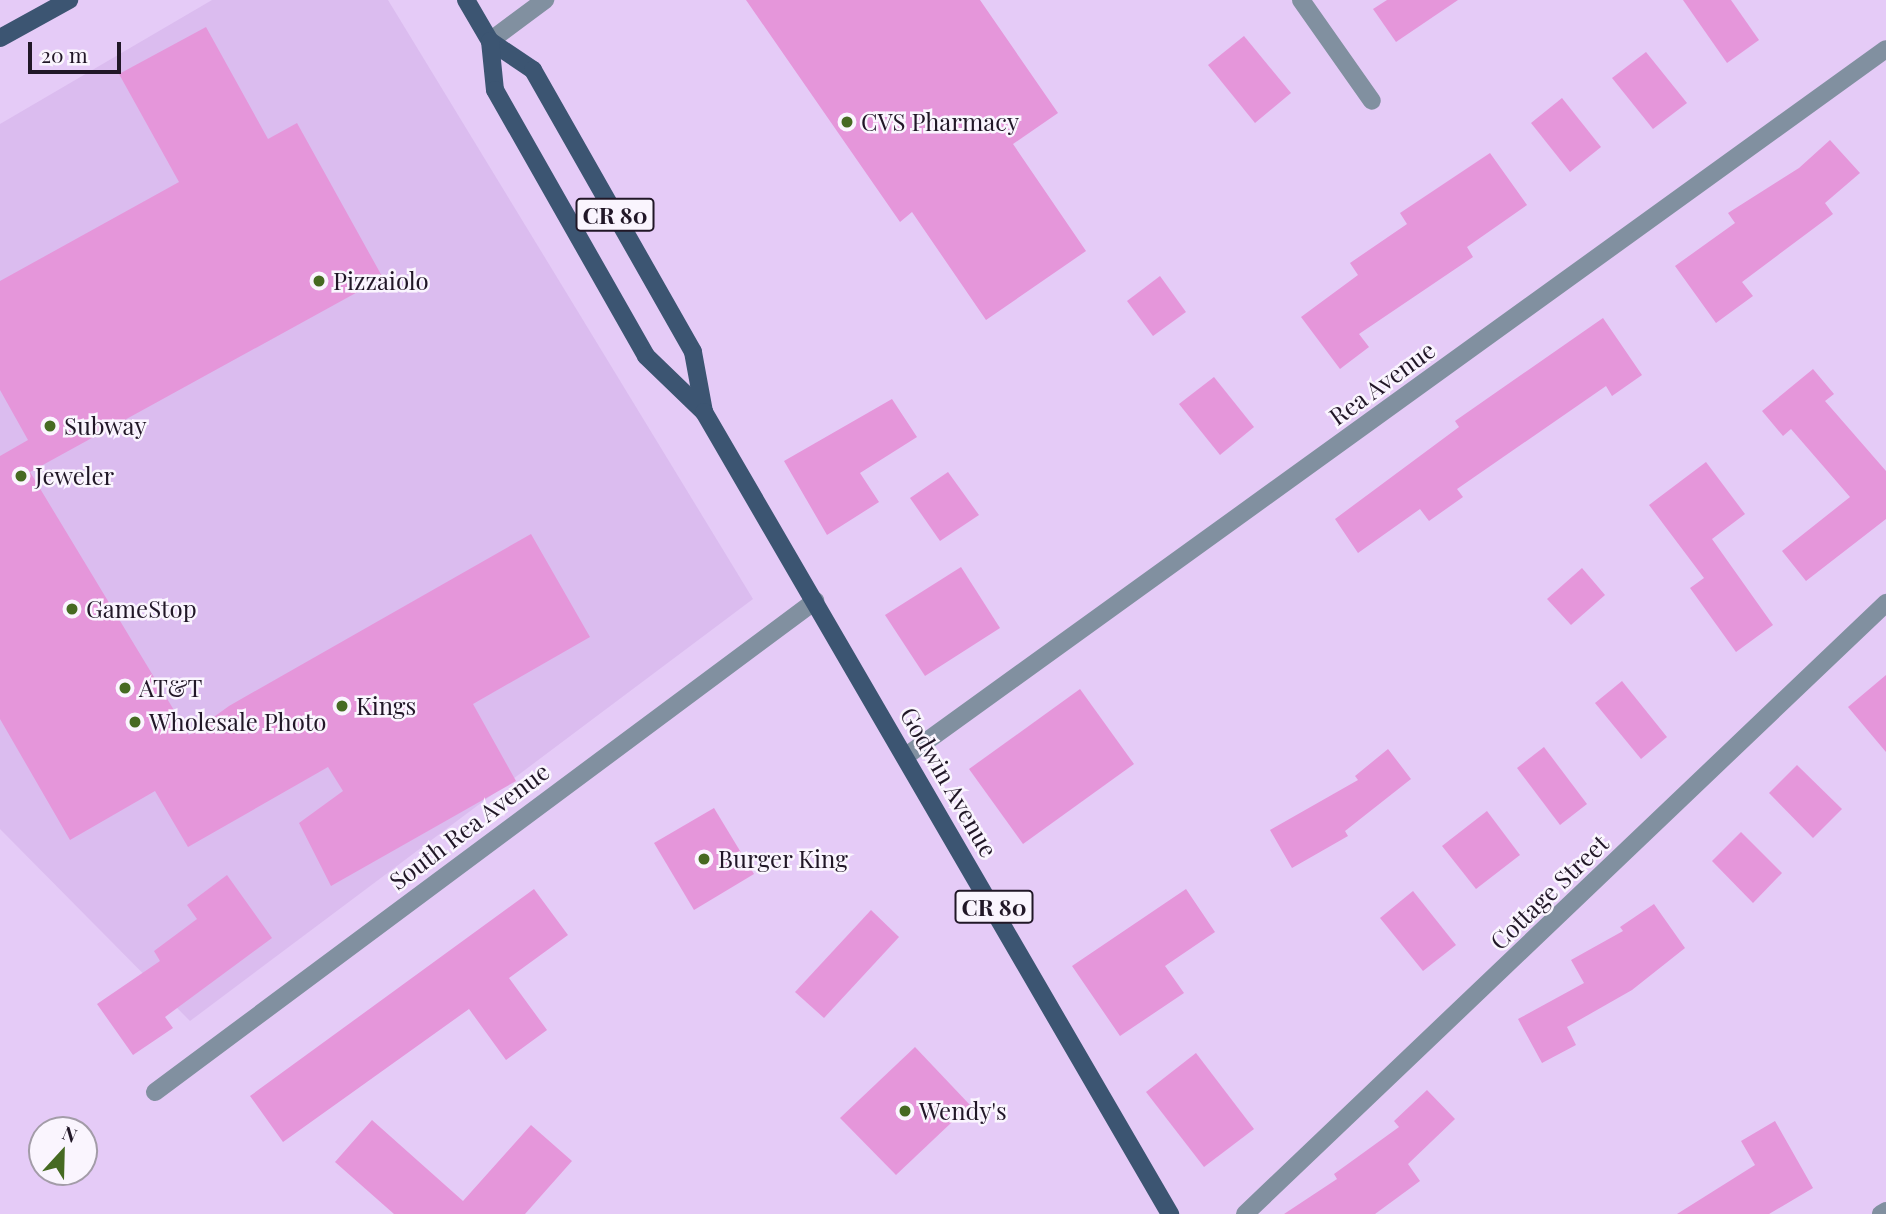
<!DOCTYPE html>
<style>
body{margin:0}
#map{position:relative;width:1886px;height:1214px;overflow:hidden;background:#e5cbf7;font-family:"Playfair Display",serif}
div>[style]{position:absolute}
.built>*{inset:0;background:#dbbcef}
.building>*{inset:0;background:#e596da}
.street>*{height:18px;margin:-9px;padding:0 9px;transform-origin:9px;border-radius:9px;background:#8190a0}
.primary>*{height:18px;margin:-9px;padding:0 9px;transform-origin:9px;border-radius:9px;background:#3c5572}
.dots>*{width:19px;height:19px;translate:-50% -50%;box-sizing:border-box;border:4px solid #faf5fe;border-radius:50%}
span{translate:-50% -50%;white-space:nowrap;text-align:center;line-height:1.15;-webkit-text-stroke:5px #faf5fe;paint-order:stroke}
.shield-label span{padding:2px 5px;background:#faf5fe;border:2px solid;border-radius:5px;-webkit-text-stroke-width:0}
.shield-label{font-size:23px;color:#211727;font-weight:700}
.poi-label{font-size:24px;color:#211727}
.left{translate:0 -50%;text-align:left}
.street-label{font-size:24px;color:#211727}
.north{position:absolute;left:28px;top:1116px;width:70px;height:70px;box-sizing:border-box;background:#faf5fe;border:2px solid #a39ca8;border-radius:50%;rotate:22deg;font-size:19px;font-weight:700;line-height:28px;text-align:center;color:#211727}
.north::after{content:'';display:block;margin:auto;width:24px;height:32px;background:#466a22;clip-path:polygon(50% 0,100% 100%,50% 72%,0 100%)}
.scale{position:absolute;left:28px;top:42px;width:93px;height:32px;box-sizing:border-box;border:4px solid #211727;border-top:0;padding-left:9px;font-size:21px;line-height:24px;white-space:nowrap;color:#211727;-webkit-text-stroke:5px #faf5fe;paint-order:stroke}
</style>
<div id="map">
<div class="built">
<div style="clip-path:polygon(212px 0,388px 0,753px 599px,190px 1021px,0 829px,0 124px)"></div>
</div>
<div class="building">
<div style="clip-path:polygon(746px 0,980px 0,1058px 113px,1013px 144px,1086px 251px,986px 320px,912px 212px,900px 222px)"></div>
<div style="clip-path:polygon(1387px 0,1458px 0,1396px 42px,1373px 9px)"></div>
<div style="clip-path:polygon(1683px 0,1731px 0,1759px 40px,1727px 63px)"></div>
<div style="clip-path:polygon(206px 27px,268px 139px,297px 123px,383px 278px,30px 472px,189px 735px,229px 706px,531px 534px,590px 637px,473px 704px,516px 781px,331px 886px,299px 823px,343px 791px,328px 767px,188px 847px,155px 791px,70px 840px,0 719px,0 456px,28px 440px,0 390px,0 281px,179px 182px,119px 74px)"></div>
<div style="clip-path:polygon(1244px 36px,1291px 93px,1255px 123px,1208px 65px)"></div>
<div style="clip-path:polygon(1646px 52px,1687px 103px,1653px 129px,1612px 78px)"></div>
<div style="clip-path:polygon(1562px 98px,1601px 147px,1570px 172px,1531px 123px)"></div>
<div style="clip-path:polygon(1830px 140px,1860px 173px,1825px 203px,1833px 214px,1742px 282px,1753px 296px,1716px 323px,1675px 266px,1735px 223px,1728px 213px,1799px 168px)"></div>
<div style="clip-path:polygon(1490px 153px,1527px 205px,1467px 247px,1473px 257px,1359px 334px,1369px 347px,1340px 369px,1301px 317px,1358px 275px,1350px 263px,1407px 224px,1400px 213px)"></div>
<div style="clip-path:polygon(1160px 276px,1186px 312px,1153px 336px,1127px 301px)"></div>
<div style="clip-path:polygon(1603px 318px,1642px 375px,1612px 396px,1606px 386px,1457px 489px,1463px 497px,1429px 521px,1420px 509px,1358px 553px,1335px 519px,1459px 427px,1455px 421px)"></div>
<div style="clip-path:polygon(1813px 369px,1834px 394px,1825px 401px,1886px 471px,1886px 519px,1806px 581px,1782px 551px,1850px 497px,1791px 429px,1783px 436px,1762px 411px)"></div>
<div style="clip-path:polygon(1214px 377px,1254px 427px,1220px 455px,1179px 404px)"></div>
<div style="clip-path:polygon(892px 399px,917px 437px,860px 473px,879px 502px,827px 535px,784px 461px)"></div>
<div style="clip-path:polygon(1706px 462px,1745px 514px,1712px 539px,1773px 625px,1736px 652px,1690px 588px,1704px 578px,1649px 505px)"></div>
<div style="clip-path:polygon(948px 472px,979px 515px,940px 541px,910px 498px)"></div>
<div style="clip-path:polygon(961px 567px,1000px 628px,925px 676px,885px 615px)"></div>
<div style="clip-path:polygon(1582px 568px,1605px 595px,1571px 625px,1547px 599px)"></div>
<div style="clip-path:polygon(1886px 675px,1886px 752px,1848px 707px)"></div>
<div style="clip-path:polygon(1622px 681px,1667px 737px,1641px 759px,1595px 703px)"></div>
<div style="clip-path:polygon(1080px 689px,1134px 764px,1023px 844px,969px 769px)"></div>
<div style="clip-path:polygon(1544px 747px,1587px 804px,1560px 825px,1517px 768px)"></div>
<div style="clip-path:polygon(1388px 749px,1411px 779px,1345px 831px,1348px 836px,1292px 868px,1270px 830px,1358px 780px,1355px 776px)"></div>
<div style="clip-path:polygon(1797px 765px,1842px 809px,1813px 838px,1769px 793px)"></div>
<div style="clip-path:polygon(714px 808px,754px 874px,694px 910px,654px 843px)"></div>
<div style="clip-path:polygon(1487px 811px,1520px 855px,1476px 889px,1442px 846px)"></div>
<div style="clip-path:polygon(1741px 832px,1782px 873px,1753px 903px,1712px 861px)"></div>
<div style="clip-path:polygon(227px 875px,272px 938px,165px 1017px,173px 1028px,133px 1055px,97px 1004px,160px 961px,154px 951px,197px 919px,187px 905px)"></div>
<div style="clip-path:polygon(534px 889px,568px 935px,509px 978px,547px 1030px,506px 1060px,469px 1009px,283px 1142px,250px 1096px)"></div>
<div style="clip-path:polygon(1186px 889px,1215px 932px,1165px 966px,1184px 993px,1120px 1036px,1072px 966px)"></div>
<div style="clip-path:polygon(1413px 891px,1456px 945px,1423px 971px,1380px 918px)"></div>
<div style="clip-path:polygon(1654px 904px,1685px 948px,1632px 990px,1567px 1027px,1576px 1045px,1542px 1063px,1518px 1019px,1584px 983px,1571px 960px,1623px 931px,1620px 927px)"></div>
<div style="clip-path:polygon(871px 910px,899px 937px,824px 1018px,795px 992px)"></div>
<div style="clip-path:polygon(915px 1047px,970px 1105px,896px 1175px,840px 1118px)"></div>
<div style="clip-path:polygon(1196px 1053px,1254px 1129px,1204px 1167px,1146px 1092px)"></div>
<div style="clip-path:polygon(1427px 1090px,1455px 1119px,1408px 1164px,1420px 1181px,1375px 1214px,1284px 1214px,1337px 1179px,1334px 1174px,1399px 1127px,1394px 1121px)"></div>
<div style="clip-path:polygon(372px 1120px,463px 1201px,531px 1125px,572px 1161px,525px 1214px,394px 1214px,335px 1162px)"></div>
<div style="clip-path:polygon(1775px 1121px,1813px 1188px,1769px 1214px,1677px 1214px,1755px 1165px,1741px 1141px)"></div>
</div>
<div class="street">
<div style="left:1301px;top:0;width:123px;rotate:54.9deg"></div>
<div style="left:490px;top:41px;width:69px;rotate:-36.7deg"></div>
<div style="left:906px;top:756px;width:1208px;rotate:-35.81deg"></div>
<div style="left:155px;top:1092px;width:823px;rotate:-36.65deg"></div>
<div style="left:1245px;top:1214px;width:886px;rotate:-43.63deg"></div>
<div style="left:1881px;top:1214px;width:6px;rotate:-31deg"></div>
</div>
<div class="primary">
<div style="left:466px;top:0;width:48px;rotate:59.7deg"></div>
<div style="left:490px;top:41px;width:52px;rotate:34deg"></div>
<div style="left:533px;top:70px;width:324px;rotate:60.4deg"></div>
<div style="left:693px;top:352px;width:61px;rotate:79.6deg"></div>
<div style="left:0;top:38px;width:79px;rotate:-28.8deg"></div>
<div style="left:490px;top:41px;width:49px;rotate:84.2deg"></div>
<div style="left:495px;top:90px;width:306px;rotate:60.4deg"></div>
<div style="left:646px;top:356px;width:81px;rotate:44deg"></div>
<div style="left:704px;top:412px;width:928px;rotate:59.84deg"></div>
</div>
<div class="dots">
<div style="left:847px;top:122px;background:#466a22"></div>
<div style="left:319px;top:281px;background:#466a22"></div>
<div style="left:50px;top:426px;background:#466a22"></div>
<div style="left:21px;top:476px;background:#466a22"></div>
<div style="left:72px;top:609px;background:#466a22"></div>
<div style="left:125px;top:688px;background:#466a22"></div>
<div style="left:342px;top:706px;background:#466a22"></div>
<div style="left:135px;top:722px;background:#466a22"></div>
<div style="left:704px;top:859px;background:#466a22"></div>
<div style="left:905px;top:1111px;background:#466a22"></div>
</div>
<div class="shield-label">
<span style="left:615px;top:215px">CR 80</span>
<span style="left:994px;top:907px">CR 80</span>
</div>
<div class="poi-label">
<span class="left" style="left:861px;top:122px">CVS Pharmacy</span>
<span class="left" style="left:333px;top:281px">Pizzaiolo</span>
<span class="left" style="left:64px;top:426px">Subway</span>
<span class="left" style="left:35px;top:476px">Jeweler</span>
<span class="left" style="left:86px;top:609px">GameStop</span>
<span class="left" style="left:139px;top:688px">AT&amp;T</span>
<span class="left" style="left:356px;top:706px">Kings</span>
<span class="left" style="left:149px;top:722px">Wholesale Photo</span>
<span class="left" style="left:718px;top:859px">Burger King</span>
<span class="left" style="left:919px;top:1111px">Wendy's</span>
</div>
<div class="street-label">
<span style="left:1382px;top:383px;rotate:-36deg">Rea Avenue</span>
<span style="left:949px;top:782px;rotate:60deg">Godwin Avenue</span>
<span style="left:469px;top:826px;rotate:-37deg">South Rea Avenue</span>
<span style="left:1549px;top:892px;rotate:-44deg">Cottage Street</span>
</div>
<div class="north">N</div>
<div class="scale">20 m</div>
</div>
